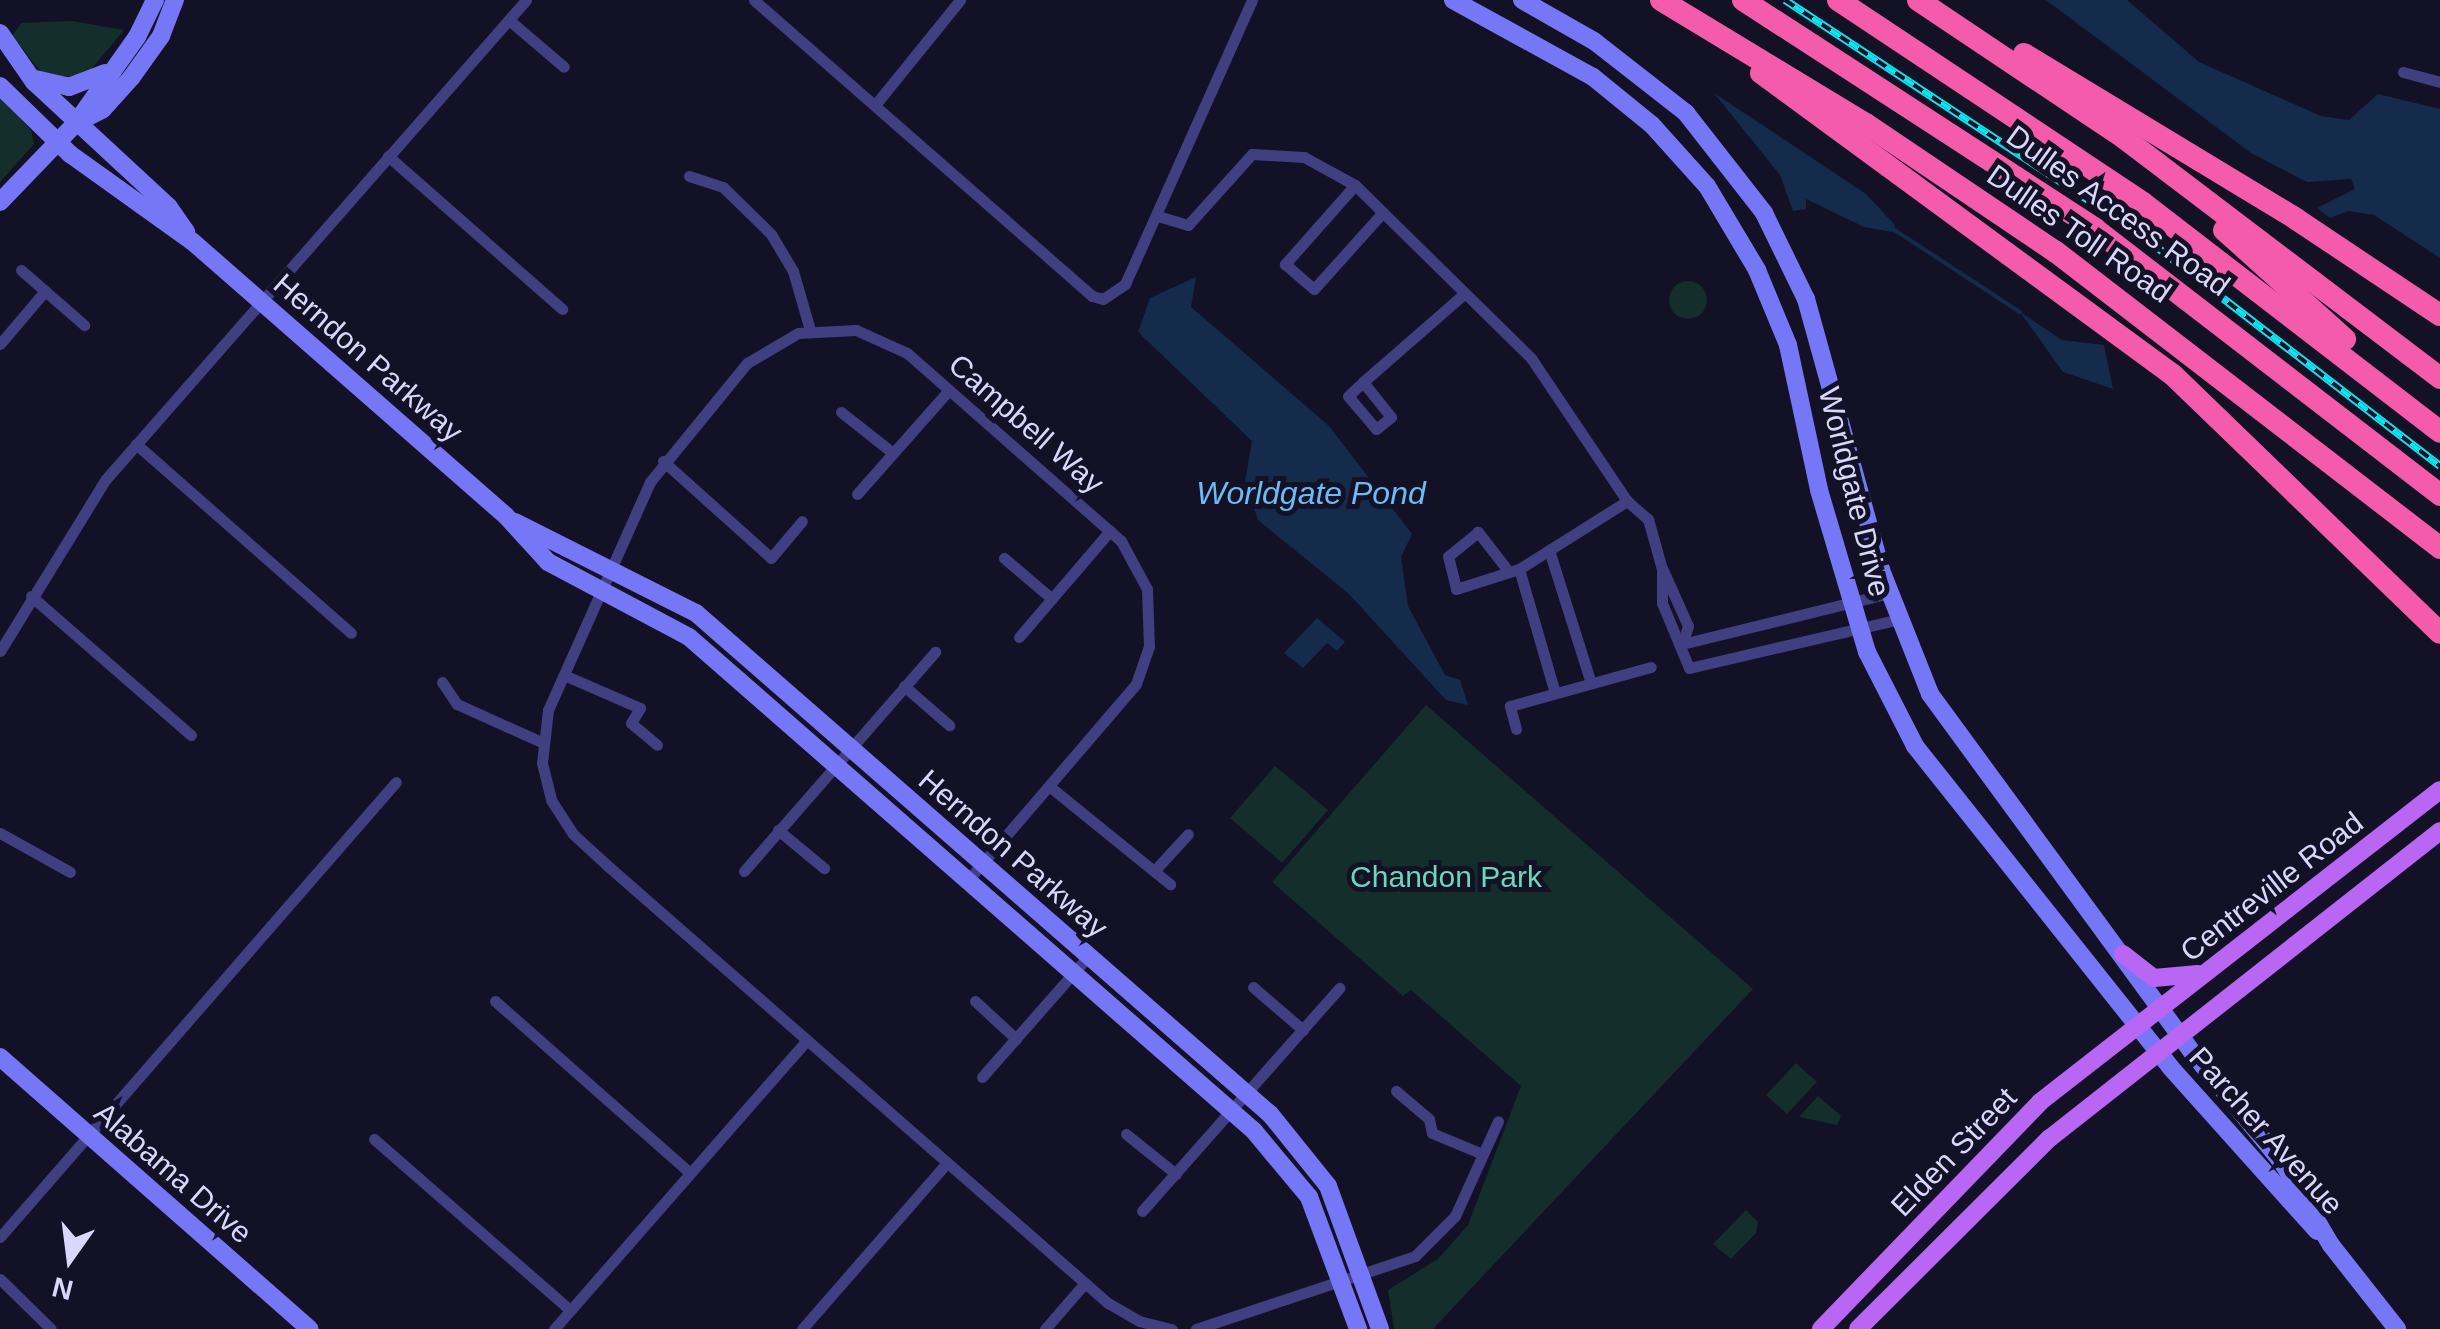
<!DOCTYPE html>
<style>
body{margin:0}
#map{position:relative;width:2440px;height:1329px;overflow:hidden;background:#131125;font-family:Arial,sans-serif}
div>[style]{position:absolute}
.green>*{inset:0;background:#142e2c}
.round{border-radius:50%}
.water>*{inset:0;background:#142b4c}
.stream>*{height:4px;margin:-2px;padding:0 2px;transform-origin:2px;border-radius:2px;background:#142b4c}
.street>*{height:11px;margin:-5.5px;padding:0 5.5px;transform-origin:5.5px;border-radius:5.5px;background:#3f3f81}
.secondary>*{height:18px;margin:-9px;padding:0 9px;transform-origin:9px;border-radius:9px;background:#7577f6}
.primary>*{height:18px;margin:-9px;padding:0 9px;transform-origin:9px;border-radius:9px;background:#b966f5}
.highway>*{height:22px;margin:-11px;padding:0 11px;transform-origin:11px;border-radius:11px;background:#f45baa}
.rail>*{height:8px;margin-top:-4px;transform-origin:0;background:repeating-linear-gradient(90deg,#131125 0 11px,#11e2ef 0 22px);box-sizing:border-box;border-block:2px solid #11e2ef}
span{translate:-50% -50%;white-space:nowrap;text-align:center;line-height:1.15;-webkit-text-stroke:10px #131125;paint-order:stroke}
.street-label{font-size:30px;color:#dad7fc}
.park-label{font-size:30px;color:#68d8b7}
.water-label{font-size:32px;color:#6cbbf5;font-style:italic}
.north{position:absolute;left:20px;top:1209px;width:100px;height:100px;-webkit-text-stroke:8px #131125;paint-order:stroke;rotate:194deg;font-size:28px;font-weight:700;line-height:40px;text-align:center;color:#dad7fc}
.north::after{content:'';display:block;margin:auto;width:35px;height:45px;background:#dad7fc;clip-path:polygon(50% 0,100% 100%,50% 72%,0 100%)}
</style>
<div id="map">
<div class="green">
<div style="clip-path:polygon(72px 21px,124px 30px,75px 89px,44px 76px,12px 35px,22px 23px)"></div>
<div style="clip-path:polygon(0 98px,31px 130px,34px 144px,0 182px)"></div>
<div class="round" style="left:1669px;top:281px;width:38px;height:38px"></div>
<div style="clip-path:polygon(1426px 705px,1753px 989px,1433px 1329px,1394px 1329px,1388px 1290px,1438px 1259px,1468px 1225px,1521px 1086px,1411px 990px,1403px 996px,1272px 882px)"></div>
<div style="clip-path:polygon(1275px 766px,1328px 810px,1282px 863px,1230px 818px)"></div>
<div style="clip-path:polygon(1796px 1063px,1817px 1082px,1787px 1114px,1766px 1095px)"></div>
<div style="clip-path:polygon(1818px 1096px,1841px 1116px,1837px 1125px,1799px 1117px)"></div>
<div style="clip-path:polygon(1746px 1210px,1758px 1222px,1756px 1233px,1731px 1259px,1713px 1244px)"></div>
</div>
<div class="water">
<div style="clip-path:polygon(2046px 0,2127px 0,2199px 62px,2321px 116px,2349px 120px,2378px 94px,2440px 109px,2440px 258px,2374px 215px,2348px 211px,2330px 218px,2317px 208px,2355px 189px,2351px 179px,2307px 182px,2251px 153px)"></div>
<div style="clip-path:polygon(1714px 93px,1866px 194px,1895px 225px,1892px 232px,1864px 227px,1806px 199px,1806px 209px,1793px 211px,1780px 175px)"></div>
<div style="clip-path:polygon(1196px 277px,1191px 307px,1329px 426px,1412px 534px,1401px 557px,1408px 606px,1445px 675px,1460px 680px,1468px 705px,1446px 700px,1349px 594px,1258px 520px,1245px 482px,1252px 441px,1138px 332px,1150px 298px)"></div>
<div style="clip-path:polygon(2020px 312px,2062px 340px,2104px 345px,2113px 389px,2063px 372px)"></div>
<div style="clip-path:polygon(1317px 618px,1345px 642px,1337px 651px,1327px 643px,1303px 668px,1284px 653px)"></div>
</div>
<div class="stream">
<div style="left:1893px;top:229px;width:152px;rotate:33.2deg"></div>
</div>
<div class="street">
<div style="left:754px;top:0;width:449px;rotate:41.2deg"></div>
<div style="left:1092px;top:296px;width:11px;rotate:15deg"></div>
<div style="left:1103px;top:299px;width:27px;rotate:-34deg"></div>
<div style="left:1125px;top:284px;width:311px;rotate:-65.9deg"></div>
<div style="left:509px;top:20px;width:72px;rotate:40.5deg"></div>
<div style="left:2403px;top:72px;width:38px;rotate:15deg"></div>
<div style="left:875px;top:105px;width:135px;rotate:-51deg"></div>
<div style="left:388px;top:156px;width:232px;rotate:41.3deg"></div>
<div style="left:689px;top:176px;width:36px;rotate:18deg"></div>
<div style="left:723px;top:187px;width:67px;rotate:44.4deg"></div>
<div style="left:771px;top:234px;width:43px;rotate:59.3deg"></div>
<div style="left:793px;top:271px;width:61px;rotate:73.9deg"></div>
<div style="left:1355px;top:185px;width:106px;rotate:131.5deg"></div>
<div style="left:1285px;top:264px;width:38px;rotate:41deg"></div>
<div style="left:1314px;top:289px;width:103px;rotate:-48.1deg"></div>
<div style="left:1158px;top:216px;width:31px;rotate:17deg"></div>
<div style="left:1188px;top:225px;width:96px;rotate:-48deg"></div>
<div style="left:1252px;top:154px;width:52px;rotate:3.3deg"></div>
<div style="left:1304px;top:157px;width:58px;rotate:28.8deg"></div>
<div style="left:1355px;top:185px;width:247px;rotate:44.5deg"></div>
<div style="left:1531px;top:358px;width:172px;rotate:56.1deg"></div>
<div style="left:1627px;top:501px;width:28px;rotate:41deg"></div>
<div style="left:1648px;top:519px;width:52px;rotate:74.4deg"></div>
<div style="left:1662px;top:569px;width:34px;rotate:90deg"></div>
<div style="left:1662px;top:603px;width:70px;rotate:67.4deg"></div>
<div style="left:1689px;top:668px;width:216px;rotate:-13.1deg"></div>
<div style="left:21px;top:270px;width:84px;rotate:41.1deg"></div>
<div style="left:0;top:344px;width:70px;rotate:-49.7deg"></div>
<div style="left:1363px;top:382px;width:45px;rotate:51.3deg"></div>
<div style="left:1391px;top:417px;width:19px;rotate:141deg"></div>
<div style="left:1376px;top:429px;width:43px;rotate:-130.3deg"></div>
<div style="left:1348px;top:396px;width:21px;rotate:-43deg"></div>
<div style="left:1363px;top:382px;width:134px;rotate:-41.1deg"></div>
<div style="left:841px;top:412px;width:66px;rotate:38.3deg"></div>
<div style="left:136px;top:444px;width:286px;rotate:41.3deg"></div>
<div style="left:663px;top:461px;width:145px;rotate:41.9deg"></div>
<div style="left:771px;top:558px;width:48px;rotate:-50deg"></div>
<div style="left:857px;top:494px;width:139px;rotate:-48.5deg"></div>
<div style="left:1549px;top:550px;width:139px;rotate:72.5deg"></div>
<div style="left:1004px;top:558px;width:63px;rotate:40.5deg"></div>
<div style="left:1519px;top:569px;width:129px;rotate:73.8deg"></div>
<div style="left:1663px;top:570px;width:61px;rotate:65.9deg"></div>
<div style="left:1688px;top:626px;width:19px;rotate:108deg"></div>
<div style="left:1509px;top:572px;width:51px;rotate:-127.8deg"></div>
<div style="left:1478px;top:532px;width:38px;rotate:141deg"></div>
<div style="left:1448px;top:556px;width:34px;rotate:76deg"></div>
<div style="left:1456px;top:589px;width:66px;rotate:-17.6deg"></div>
<div style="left:1519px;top:569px;width:128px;rotate:-32.2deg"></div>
<div style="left:31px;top:596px;width:212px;rotate:41deg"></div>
<div style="left:1019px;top:637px;width:140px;rotate:-49.4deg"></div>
<div style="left:1682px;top:644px;width:213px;rotate:-13.8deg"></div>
<div style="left:0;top:651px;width:202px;rotate:-58.4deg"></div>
<div style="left:106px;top:479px;width:637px;rotate:-48.75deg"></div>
<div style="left:564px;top:675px;width:83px;rotate:23.5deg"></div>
<div style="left:640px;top:708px;width:17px;rotate:121deg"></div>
<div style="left:631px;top:723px;width:34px;rotate:40deg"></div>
<div style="left:442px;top:682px;width:27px;rotate:56deg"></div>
<div style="left:457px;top:704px;width:92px;rotate:24.3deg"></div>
<div style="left:904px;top:686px;width:60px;rotate:40.9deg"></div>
<div style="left:1516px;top:729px;width:24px;rotate:-105deg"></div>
<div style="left:1510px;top:706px;width:146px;rotate:-15.5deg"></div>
<div style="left:1049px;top:786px;width:156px;rotate:39deg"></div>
<div style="left:778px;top:830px;width:60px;rotate:39.6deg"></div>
<div style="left:0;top:833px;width:80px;rotate:29.1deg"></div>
<div style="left:744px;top:871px;width:291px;rotate:-48.9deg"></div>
<div style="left:1154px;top:871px;width:50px;rotate:-47.4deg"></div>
<div style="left:968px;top:880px;width:258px;rotate:-49.4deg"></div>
<div style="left:1136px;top:684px;width:39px;rotate:-71deg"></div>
<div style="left:1149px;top:647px;width:58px;rotate:-92deg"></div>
<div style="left:1147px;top:589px;width:55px;rotate:-118.4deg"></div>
<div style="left:1121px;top:541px;width:285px;rotate:-138.7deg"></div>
<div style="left:907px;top:353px;width:56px;rotate:-155.7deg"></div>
<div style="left:856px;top:330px;width:58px;rotate:177deg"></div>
<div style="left:798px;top:333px;width:59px;rotate:149.5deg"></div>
<div style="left:747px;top:363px;width:154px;rotate:129.2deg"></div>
<div style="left:650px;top:482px;width:250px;rotate:114.1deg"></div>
<div style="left:548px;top:710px;width:53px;rotate:96.5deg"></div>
<div style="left:542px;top:763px;width:38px;rotate:76deg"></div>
<div style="left:551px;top:800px;width:40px;rotate:57.1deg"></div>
<div style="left:573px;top:834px;width:49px;rotate:42.5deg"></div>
<div style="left:609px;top:867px;width:663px;rotate:41.15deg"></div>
<div style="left:1108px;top:1303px;width:36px;rotate:30deg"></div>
<div style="left:1139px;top:1321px;width:34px;rotate:14deg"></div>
<div style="left:1253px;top:987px;width:66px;rotate:40.7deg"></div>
<div style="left:495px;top:1001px;width:260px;rotate:41.4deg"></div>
<div style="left:975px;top:1001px;width:56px;rotate:42.8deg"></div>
<div style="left:982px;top:1077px;width:162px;rotate:-48.7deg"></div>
<div style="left:1396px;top:1091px;width:43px;rotate:40.3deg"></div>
<div style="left:1429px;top:1119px;width:14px;rotate:78deg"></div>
<div style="left:1432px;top:1133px;width:52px;rotate:22.6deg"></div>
<div style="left:1126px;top:1134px;width:64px;rotate:38.7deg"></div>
<div style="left:374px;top:1139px;width:260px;rotate:41.1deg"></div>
<div style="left:1142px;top:1211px;width:298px;rotate:-48.5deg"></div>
<div style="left:0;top:1237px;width:603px;rotate:-48.97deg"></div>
<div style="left:0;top:1279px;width:71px;rotate:44.4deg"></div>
<div style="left:554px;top:1329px;width:384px;rotate:-48.8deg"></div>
<div style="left:802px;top:1329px;width:220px;rotate:-48.9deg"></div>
<div style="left:1045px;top:1329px;width:61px;rotate:-49deg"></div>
<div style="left:1196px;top:1329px;width:231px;rotate:-18.4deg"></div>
<div style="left:1415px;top:1256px;width:57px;rotate:-45deg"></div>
<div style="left:1455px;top:1216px;width:104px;rotate:-65.6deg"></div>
</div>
<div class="secondary">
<div style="left:1453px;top:0;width:160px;rotate:28.8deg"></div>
<div style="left:1593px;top:77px;width:76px;rotate:39.1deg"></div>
<div style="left:1652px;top:125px;width:82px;rotate:48deg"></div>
<div style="left:1707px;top:186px;width:98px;rotate:59.2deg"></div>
<div style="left:1757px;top:270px;width:81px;rotate:67.5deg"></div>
<div style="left:1788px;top:345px;width:148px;rotate:77.9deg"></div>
<div style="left:1819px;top:490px;width:169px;rotate:73.5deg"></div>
<div style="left:1867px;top:652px;width:106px;rotate:62.9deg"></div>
<div style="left:1915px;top:746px;width:411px;rotate:51.5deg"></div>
<div style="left:2171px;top:1068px;width:219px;rotate:48.1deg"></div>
<div style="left:1522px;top:0;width:83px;rotate:29.7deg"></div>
<div style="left:1594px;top:41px;width:117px;rotate:38deg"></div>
<div style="left:1686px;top:113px;width:127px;rotate:52deg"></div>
<div style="left:1764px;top:213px;width:96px;rotate:64deg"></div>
<div style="left:1806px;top:299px;width:281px;rotate:74.5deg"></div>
<div style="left:1881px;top:570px;width:133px;rotate:68.4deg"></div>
<div style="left:1930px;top:694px;width:444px;rotate:53.8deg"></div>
<div style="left:2192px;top:1052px;width:146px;rotate:50.8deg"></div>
<div style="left:2284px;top:1165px;width:93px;rotate:59.6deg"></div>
<div style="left:2331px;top:1245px;width:107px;rotate:51.8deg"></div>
<div style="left:0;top:33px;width:60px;rotate:55.2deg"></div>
<div style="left:34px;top:82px;width:183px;rotate:42.8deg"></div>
<div style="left:168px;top:206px;width:32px;rotate:55deg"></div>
<div style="left:35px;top:79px;width:35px;rotate:13deg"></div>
<div style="left:69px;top:87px;width:39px;rotate:-21deg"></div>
<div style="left:0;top:86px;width:98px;rotate:44.2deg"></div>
<div style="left:70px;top:154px;width:151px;rotate:35.6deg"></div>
<div style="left:193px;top:242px;width:416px;rotate:41.2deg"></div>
<div style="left:506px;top:516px;width:62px;rotate:47.6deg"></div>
<div style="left:548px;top:562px;width:160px;rotate:28deg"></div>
<div style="left:689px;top:637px;width:751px;rotate:41.16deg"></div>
<div style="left:1254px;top:1131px;width:86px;rotate:50.2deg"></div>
<div style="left:1309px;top:1197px;width:141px;rotate:69.6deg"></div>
<div style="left:76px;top:123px;width:105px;rotate:-54.7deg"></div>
<div style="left:137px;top:37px;width:41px;rotate:-64.1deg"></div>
<div style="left:0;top:202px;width:110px;rotate:-46.1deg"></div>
<div style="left:76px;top:123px;width:30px;rotate:-27deg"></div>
<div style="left:103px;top:109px;width:42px;rotate:-47.9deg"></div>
<div style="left:131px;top:78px;width:52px;rotate:-54.5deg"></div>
<div style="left:161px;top:36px;width:39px;rotate:-69deg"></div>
<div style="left:515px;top:522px;width:203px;rotate:26.7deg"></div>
<div style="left:696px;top:613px;width:762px;rotate:41.12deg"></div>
<div style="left:1270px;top:1114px;width:92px;rotate:51.1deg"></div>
<div style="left:1328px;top:1186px;width:152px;rotate:70deg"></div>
<div style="left:0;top:1057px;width:412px;rotate:41.3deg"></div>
</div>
<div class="primary">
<div style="left:2123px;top:954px;width:39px;rotate:38deg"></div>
<div style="left:2154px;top:978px;width:44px;rotate:-5.2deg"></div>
<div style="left:1821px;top:1329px;width:315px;rotate:-46deg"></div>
<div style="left:2040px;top:1102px;width:507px;rotate:-37.95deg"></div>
<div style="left:1858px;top:1329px;width:271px;rotate:-44.9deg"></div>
<div style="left:2050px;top:1138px;width:496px;rotate:-38.2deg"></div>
</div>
<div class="highway">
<div style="left:1661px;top:0;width:240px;rotate:31.2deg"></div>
<div style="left:1866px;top:124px;width:229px;rotate:34deg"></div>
<div style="left:2056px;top:252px;width:485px;rotate:37.6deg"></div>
<div style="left:1743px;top:0;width:420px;rotate:33deg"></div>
<div style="left:2095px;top:229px;width:436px;rotate:37.6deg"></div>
<div style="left:1838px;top:0;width:366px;rotate:33.6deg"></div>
<div style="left:2143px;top:203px;width:375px;rotate:37.6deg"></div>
<div style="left:1918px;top:0;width:248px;rotate:33.8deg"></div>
<div style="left:2124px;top:138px;width:397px;rotate:37.2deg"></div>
<div style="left:2024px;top:54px;width:318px;rotate:31.2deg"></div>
<div style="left:2296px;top:219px;width:173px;rotate:33.7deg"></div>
<div style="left:1761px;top:73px;width:511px;rotate:36.24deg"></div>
<div style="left:2173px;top:375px;width:371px;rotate:44deg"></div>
<div style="left:2224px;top:230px;width:163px;rotate:42deg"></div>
</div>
<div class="rail">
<div style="left:1785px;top:0;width:427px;rotate:33.4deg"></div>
<div style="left:2141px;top:235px;width:378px;rotate:37.7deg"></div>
</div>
<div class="street-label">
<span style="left:2118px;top:211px;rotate:36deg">Dulles Access Road</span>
<span style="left:2079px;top:234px;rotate:35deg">Dulles Toll Road</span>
<span style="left:368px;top:358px;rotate:41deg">Herndon Parkway</span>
<span style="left:1026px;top:424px;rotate:41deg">Campbell Way</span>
<span style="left:1854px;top:492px;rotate:76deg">Worldgate Drive</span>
<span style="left:1013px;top:854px;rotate:41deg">Herndon Parkway</span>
<span style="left:2272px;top:887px;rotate:-38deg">Centreville Road</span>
<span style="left:2266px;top:1131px;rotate:48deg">Parcher Avenue</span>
<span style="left:1954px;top:1152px;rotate:-46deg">Elden Street</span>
<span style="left:173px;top:1173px;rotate:41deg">Alabama Drive</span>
</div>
<div class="park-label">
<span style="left:1446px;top:877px">Chandon Park</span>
</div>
<div class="water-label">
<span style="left:1311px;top:493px">Worldgate Pond</span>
</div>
<div class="north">N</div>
</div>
